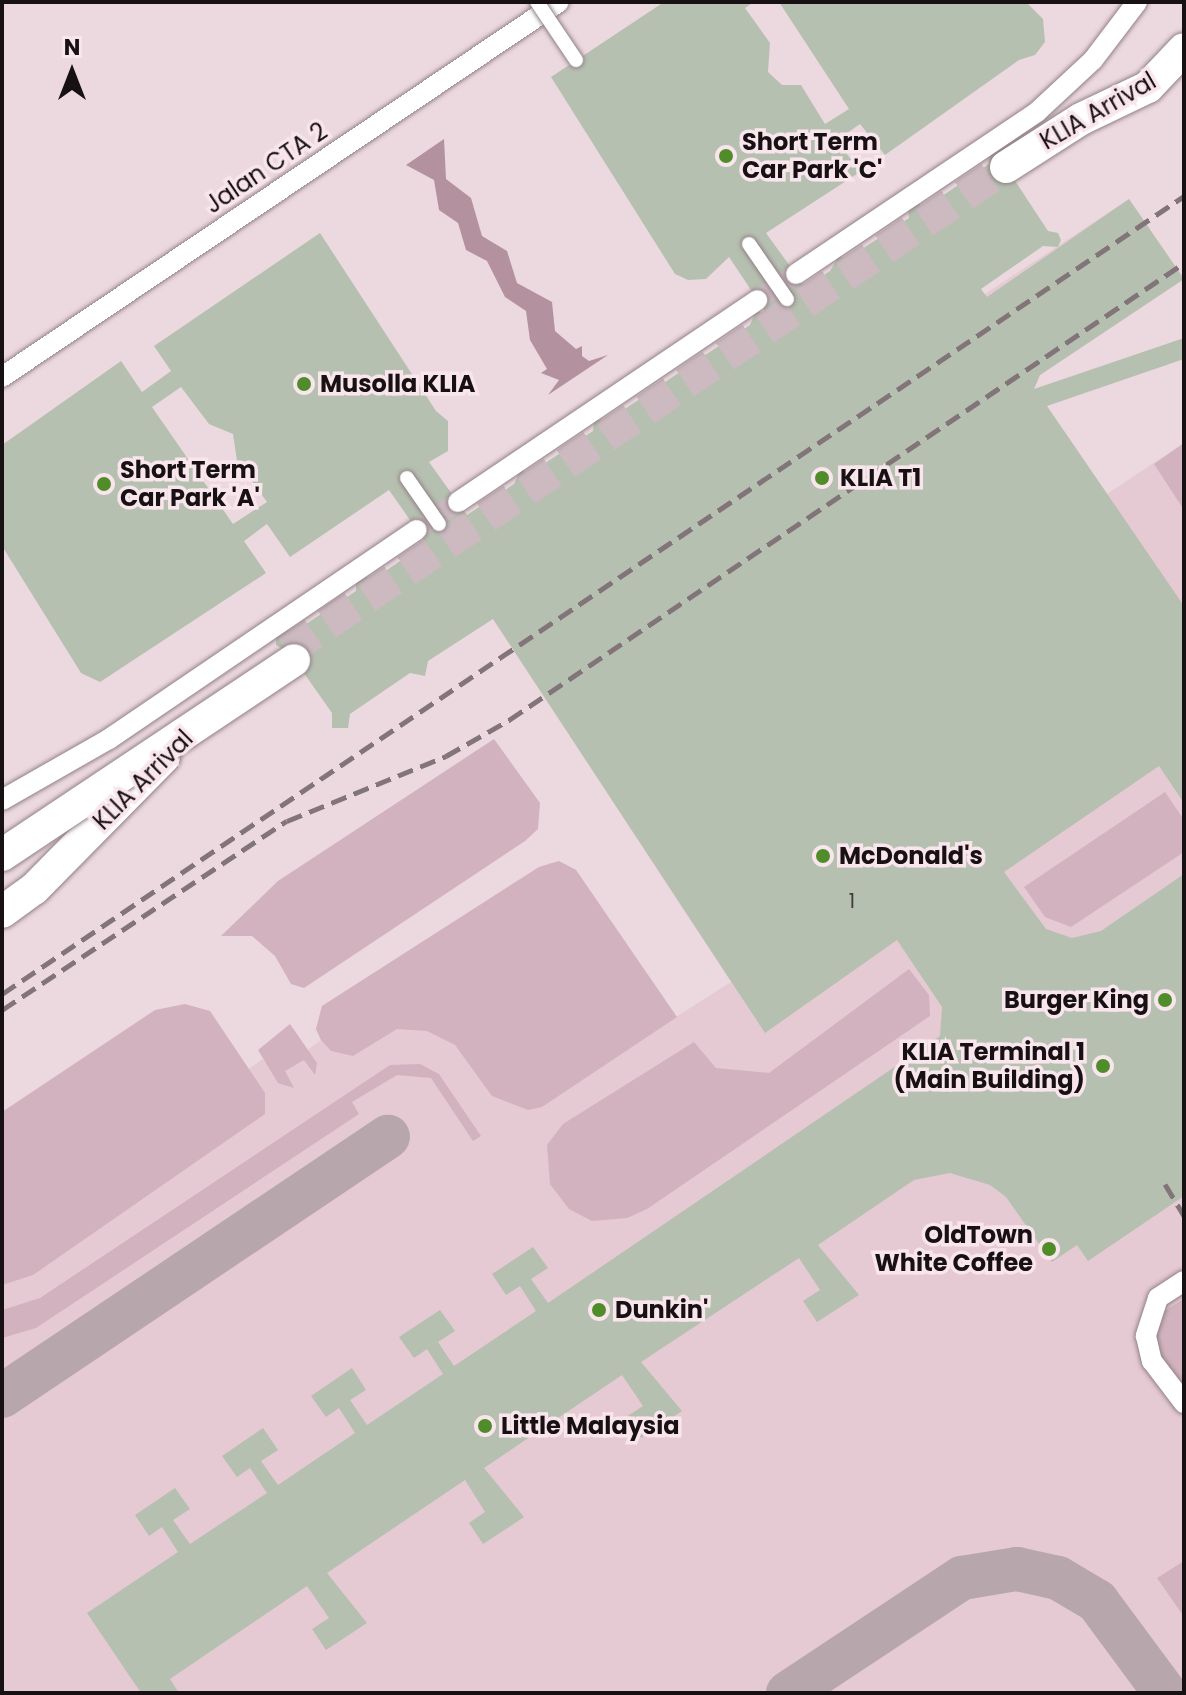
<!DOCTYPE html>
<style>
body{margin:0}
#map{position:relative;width:1186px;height:1695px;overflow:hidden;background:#ecd8df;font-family:Poppins,sans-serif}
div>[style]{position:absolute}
.built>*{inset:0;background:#e5c9d3}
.green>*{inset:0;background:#d2b2be}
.water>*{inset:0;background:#b4919e}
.taxiway>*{height:44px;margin:-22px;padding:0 22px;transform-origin:22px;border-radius:22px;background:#b7a6ac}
.building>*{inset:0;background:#b6c0b1}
.minor-tunnel>*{height:20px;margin-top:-10px;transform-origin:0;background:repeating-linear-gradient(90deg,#ccbac0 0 20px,transparent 0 30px)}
.primary-tunnel>*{height:32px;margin-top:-16px;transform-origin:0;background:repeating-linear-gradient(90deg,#ccbac0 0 32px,transparent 0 48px)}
.roads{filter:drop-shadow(0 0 2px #928187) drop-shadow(0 0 2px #928187)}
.minor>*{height:20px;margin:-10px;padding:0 10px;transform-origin:10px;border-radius:10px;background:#fff}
.primary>*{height:32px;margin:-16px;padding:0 16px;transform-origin:16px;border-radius:16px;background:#fff}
.rail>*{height:5px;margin-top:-2.5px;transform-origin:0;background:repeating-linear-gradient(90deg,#827579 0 16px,transparent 0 24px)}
.bridges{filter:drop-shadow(0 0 2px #928187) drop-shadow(0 0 2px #928187)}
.pedestrian-bridge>*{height:14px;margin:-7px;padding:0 7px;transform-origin:7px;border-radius:7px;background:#fff}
.primary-bridge>*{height:32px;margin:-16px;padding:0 16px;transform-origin:16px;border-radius:16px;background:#fff}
.dots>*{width:22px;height:22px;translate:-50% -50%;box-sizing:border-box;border:4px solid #f9e5ec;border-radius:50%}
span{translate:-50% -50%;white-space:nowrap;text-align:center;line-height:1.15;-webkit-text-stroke:7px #f9e5ec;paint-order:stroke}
.number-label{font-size:20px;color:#3f3d3a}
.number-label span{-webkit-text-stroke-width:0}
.street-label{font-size:24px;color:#171113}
.poi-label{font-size:24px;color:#171113;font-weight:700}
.left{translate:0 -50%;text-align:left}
.right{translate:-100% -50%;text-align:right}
.frame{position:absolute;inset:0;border:4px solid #171113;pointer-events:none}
.north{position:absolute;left:32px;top:32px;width:80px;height:80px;-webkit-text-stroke:6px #f9e5ec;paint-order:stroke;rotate:0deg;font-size:22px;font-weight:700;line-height:32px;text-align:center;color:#171113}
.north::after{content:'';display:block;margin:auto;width:28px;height:36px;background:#171113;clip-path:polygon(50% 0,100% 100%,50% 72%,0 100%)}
</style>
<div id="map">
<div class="built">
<div style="clip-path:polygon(1129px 199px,1184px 279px,1040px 375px,1034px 389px,1107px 494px,1184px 443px,1184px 1693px,2px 1693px,2px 1116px,236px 1078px,263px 1059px,274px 1075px,321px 1040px,316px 1029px,322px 1006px,550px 863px,576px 870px,676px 1017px,731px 982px,493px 619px)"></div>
</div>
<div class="green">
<div style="clip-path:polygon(1184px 443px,1184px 510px,1154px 464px)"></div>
<div style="clip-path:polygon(494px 739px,540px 803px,538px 829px,525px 841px,304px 988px,291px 984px,275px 956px,252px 936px,221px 936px,278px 881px)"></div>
<div style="clip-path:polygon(1165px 792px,1184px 820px,1184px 852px,1071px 927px,1045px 917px,1024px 887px)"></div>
<div style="clip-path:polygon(559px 861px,576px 870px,677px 1017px,542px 1107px,528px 1110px,492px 1096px,455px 1045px,427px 1031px,397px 1029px,353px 1056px,331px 1051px,321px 1040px,316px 1029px,322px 1006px,539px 867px)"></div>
<div style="clip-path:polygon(909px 969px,929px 995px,930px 1016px,647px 1209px,627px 1218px,592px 1221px,569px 1209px,550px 1184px,547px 1145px,563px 1124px,694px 1042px,716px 1068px,769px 1073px)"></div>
<div style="clip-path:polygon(185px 1004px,210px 1011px,265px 1093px,265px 1114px,33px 1275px,2px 1285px,2px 1112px,155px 1010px)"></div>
<div style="clip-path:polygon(290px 1024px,317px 1063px,315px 1075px,304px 1060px,285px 1071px,294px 1088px,278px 1083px,258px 1050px)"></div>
<div style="clip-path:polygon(420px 1064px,439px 1074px,481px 1136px,473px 1141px,431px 1078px,397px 1075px,352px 1102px,359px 1114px,36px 1328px,2px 1338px,2px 1310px,40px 1298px,390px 1065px)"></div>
<div style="clip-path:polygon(1184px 1299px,1184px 1386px,1162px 1361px,1153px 1331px,1161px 1313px)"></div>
<div style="clip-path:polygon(1184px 1561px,1184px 1617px,1157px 1578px)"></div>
</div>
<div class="water">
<div style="clip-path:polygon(444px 139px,446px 179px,471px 198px,482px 236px,507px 251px,517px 283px,552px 302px,555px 331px,576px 349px,582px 346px,582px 356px,589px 361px,608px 355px,548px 395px,559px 380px,541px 373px,547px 369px,530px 340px,526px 311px,505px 297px,487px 261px,466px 250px,458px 223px,439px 210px,434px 180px,406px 165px)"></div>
</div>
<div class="taxiway">
<div style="left:2px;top:1396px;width:465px;rotate:-33.9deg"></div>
<div style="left:788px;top:1693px;width:209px;rotate:-33.5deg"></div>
<div style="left:962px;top:1578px;width:56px;rotate:-9.3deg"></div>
<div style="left:1017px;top:1569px;width:42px;rotate:12.4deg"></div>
<div style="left:1058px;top:1578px;width:45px;rotate:30.5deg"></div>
<div style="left:1097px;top:1601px;width:114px;rotate:53.5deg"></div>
</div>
<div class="building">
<div style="clip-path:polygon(evenodd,664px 2px,754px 2px,745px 8px,770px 43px,768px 72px,782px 85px,801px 85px,825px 124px,849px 109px,779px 2px,1026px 2px,1043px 19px,1045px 42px,1035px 55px,1019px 60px,885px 155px,860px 124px,837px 140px,860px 172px,766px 233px,805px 287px,830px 271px,839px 256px,847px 259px,909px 218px,908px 210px,918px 204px,926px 207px,989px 164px,990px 154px,997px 150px,1004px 152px,1006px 167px,1048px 231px,1058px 233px,1061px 240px,1058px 247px,1043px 246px,981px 289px,987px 297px,1129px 199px,1184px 279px,1040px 375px,1034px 389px,1184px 338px,1184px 359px,1047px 406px,1184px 606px,1184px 803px,1159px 766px,1004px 872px,1046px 929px,1072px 938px,1101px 931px,1184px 874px,1184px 1196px,1088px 1261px,1077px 1245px,1052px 1262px,1006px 1197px,990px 1185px,950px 1173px,914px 1180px,818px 1245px,859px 1295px,817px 1322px,803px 1301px,820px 1290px,799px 1258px,641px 1362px,682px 1411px,641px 1438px,626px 1417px,643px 1406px,622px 1375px,484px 1468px,524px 1517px,509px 1527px,483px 1544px,469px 1523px,485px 1512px,465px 1480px,327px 1573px,367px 1623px,326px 1650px,312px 1629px,329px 1618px,307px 1586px,170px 1679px,179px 1693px,141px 1693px,87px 1613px,178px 1552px,162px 1527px,149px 1536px,135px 1515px,175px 1488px,190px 1509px,173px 1520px,190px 1544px,267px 1493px,250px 1468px,237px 1477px,222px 1456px,263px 1428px,278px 1450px,261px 1461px,278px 1485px,355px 1433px,339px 1408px,326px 1417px,311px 1396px,352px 1368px,366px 1390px,350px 1400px,367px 1425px,443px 1374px,427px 1349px,414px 1358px,399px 1337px,440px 1310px,455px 1331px,438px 1342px,454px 1366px,536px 1311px,520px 1286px,506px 1295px,492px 1274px,533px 1247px,548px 1268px,531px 1279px,548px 1303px,940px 1036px,942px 1007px,897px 940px,765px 1033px,493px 619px,428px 661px,425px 676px,410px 673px,350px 714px,348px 728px,332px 728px,332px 713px,289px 652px,276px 645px,276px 636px,284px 629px,294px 632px,356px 591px,356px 583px,366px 577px,374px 579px,426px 543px,389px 490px,290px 557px,267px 524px,244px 541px,266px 573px,100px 682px,81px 673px,2px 546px,2px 445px,121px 361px,142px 392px,171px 371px,154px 346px,320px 233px,436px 411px,448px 421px,448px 451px,429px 462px,467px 515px,514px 484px,520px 471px,532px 472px,593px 431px,594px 420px,610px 419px,750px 325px,756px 311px,767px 314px,729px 257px,706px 279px,688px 280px,675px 274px,551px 77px,664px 2px,181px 387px,209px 424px,233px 434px,237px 461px,267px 502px,233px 524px,152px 407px,181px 387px)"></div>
</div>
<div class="minor-tunnel">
<div style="left:757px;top:300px;width:47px;rotate:-33.7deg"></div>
<div style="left:417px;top:530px;width:50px;rotate:-34.3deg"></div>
</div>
<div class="primary-tunnel">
<div style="left:287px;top:651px;width:867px;rotate:-33.95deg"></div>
</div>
<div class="roads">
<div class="minor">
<div style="left:796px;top:274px;width:290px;rotate:-33.9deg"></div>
<div style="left:1037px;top:112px;width:76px;rotate:-42.9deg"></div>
<div style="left:1093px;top:60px;width:73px;rotate:-52.8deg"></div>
<div style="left:2px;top:377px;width:671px;rotate:-33.95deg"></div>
<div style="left:458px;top:502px;width:361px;rotate:-34deg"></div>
<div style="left:2px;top:800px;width:123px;rotate:-29.7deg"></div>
<div style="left:109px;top:739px;width:372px;rotate:-34.2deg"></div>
<div style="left:1184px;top:1281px;width:31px;rotate:147deg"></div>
<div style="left:1158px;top:1298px;width:40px;rotate:108deg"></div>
<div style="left:1146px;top:1336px;width:26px;rotate:77deg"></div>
<div style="left:1152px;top:1361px;width:53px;rotate:52.7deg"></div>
</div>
<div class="primary">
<div style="left:1006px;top:167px;width:89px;rotate:-32.6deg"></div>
<div style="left:1081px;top:119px;width:74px;rotate:-25.5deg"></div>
<div style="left:1148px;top:87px;width:52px;rotate:-46.5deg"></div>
<div style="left:2px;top:912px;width:39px;rotate:-36deg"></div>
<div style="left:34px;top:889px;width:185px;rotate:-45.4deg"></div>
</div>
</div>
<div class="rail">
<div style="left:2px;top:994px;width:1426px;rotate:-34.02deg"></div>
<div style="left:2px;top:1010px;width:342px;rotate:-33.6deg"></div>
<div style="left:287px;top:821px;width:172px;rotate:-22.2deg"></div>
<div style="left:446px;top:756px;width:73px;rotate:-29.7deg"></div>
<div style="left:509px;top:720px;width:815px;rotate:-34.1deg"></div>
<div style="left:1165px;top:1184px;width:37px;rotate:59deg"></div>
</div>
<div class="bridges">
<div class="pedestrian-bridge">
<div style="left:537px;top:2px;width:70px;rotate:56.1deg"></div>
<div style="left:749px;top:244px;width:67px;rotate:55.4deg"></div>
<div style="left:407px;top:478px;width:56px;rotate:55.2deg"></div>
</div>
<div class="primary-bridge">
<div style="left:2px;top:855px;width:351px;rotate:-33.7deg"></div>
</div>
</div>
<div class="dots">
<div style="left:726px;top:156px;background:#508c2a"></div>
<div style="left:304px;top:384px;background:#508c2a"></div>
<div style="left:822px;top:478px;background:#508c2a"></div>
<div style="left:104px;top:484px;background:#508c2a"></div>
<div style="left:823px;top:856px;background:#508c2a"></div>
<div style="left:1165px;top:1000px;background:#508c2a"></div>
<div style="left:1103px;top:1066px;background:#508c2a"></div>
<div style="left:1049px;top:1249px;background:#508c2a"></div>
<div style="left:599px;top:1310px;background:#508c2a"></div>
<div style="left:485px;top:1426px;background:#508c2a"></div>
</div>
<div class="number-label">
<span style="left:852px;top:901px">1</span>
</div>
<div class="street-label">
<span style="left:1098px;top:111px;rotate:-30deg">KLIA Arrival</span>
<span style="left:266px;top:168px;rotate:-34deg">Jalan CTA 2</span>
<span style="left:143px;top:780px;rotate:-45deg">KLIA Arrival</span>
</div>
<div class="poi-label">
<span class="left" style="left:742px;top:156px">Short Term<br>Car Park 'C'</span>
<span class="left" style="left:320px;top:384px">Musolla KLIA</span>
<span class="left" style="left:120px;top:484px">Short Term<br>Car Park 'A'</span>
<span class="left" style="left:840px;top:478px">KLIA T1</span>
<span class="left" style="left:839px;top:856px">McDonald's</span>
<span class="right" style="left:1149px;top:1000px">Burger King</span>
<span class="right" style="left:1085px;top:1066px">KLIA Terminal 1<br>(Main Building)</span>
<span class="right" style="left:1033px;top:1249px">OldTown<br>White Coffee</span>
<span class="left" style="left:615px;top:1310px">Dunkin'</span>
<span class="left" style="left:501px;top:1426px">Little Malaysia</span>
</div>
<div class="frame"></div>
<div class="north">N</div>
</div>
